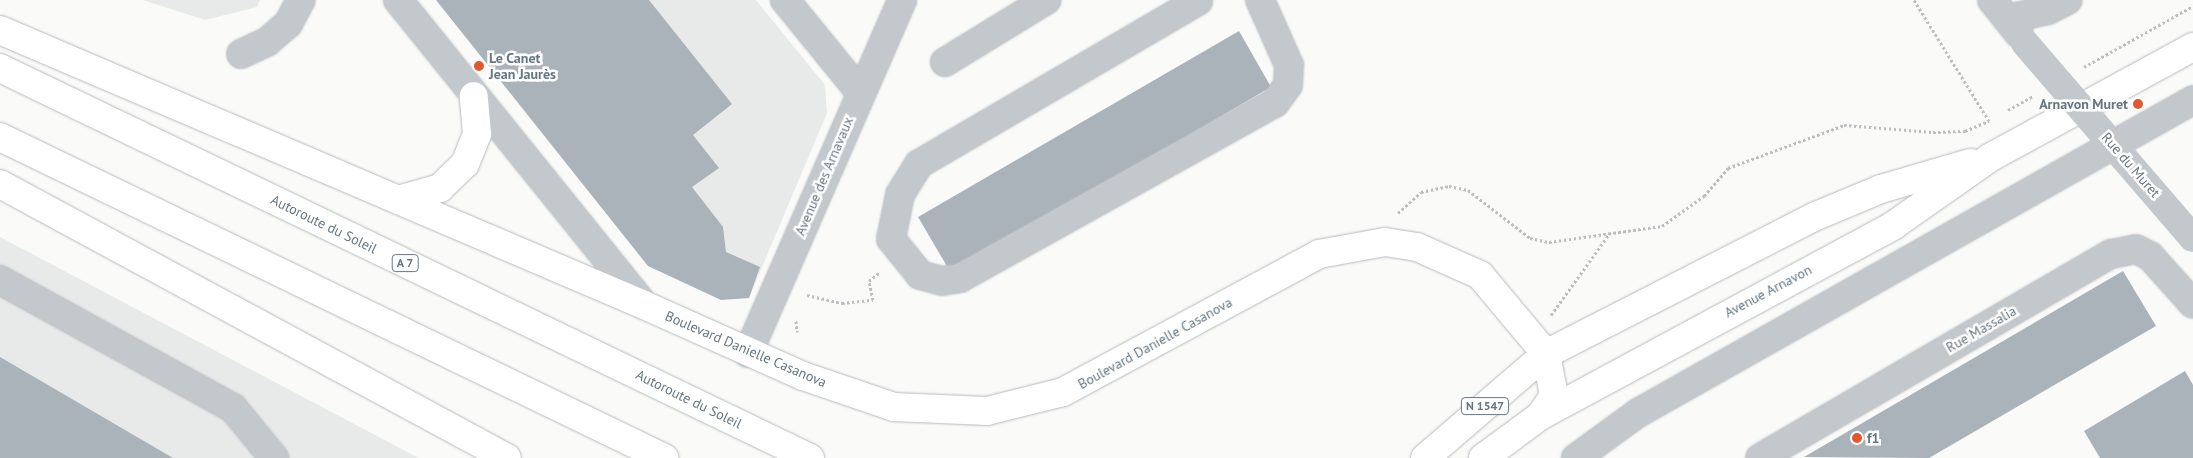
<!DOCTYPE html>
<meta charset="utf-8">
<style>
body{margin:0}
#map{position:relative;width:2193px;height:458px;overflow:hidden;background:#fafaf8;font-family:"PT Sans",sans-serif}
div>[style]{position:absolute}
.built>*{inset:0;background:#e8e9e9}
.building>*{inset:0;background:#aab3b9}
.path>*{height:3px;margin-top:-1.5px;transform-origin:0;background:repeating-linear-gradient(90deg,#bbbfc2 0 2.5px,transparent 0 5px)}
.roads{filter:drop-shadow(0 0 1px #b5babe) drop-shadow(0 0 1px #b5babe)}
.minor>*{height:28px;margin:-14px;padding:0 14px;transform-origin:14px;border-radius:14px;background:#c3c8cc}
.major>*{height:28px;margin:-14px;padding:0 14px;transform-origin:14px;border-radius:14px;background:#fff}
.highway>*{height:28px;margin:-14px;padding:0 14px;transform-origin:14px;border-radius:14px;background:#fff}
.minor-bridge>*{height:28px;margin:-14px;padding:0 14px;transform-origin:14px;border-radius:14px;background:#c3c8cc}
.dots>*{width:14px;height:14px;translate:-50% -50%;box-sizing:border-box;border:2px solid #fff;border-radius:50%}
span{translate:-50% -50%;white-space:nowrap;text-align:center;line-height:1.15;-webkit-text-stroke:5px #fff;paint-order:stroke}
.shield-label span{padding:1px 4px;background:#fff;border:1px solid;border-radius:4px;-webkit-text-stroke-width:0}
.shield-label{font-size:12px;color:#657683;font-weight:700}
.poi-label{font-size:14px;color:#657683;font-weight:700}
.left{translate:0 -50%;text-align:left}
.right{translate:-100% -50%;text-align:right}
.street-label{font-size:14px;color:#657683}
</style>
<div id="map">
<div class="built">
<div style="clip-path:polygon(143px 0,260px 0,257px 7px,205px 20px)"></div>
<div style="clip-path:polygon(436px 0,756px 0,825px 85px,827px 113px,749px 298px,721px 299px,648px 266px)"></div>
<div style="clip-path:polygon(0 237px,411px 454px,419px 458px,0 458px)"></div>
</div>
<div class="building">
<div style="clip-path:polygon(436px 0,649px 0,732px 104px,693px 135px,719px 168px,692px 187px,723px 227px,726px 252px,760px 267px,749px 298px,721px 300px,648px 266px)"></div>
<div style="clip-path:polygon(1239px 31px,1271px 87px,951px 273px,918px 217px)"></div>
<div style="clip-path:polygon(2123px 271px,2156px 326px,1929px 458px,1804px 457px)"></div>
<div style="clip-path:polygon(0 357px,173px 458px,0 458px)"></div>
<div style="clip-path:polygon(2185px 371px,2193px 385px,2193px 458px,2100px 458px,2084px 431px)"></div>
</div>
<div class="path">
<div style="left:1914px;top:0;width:142px;rotate:58.2deg"></div>
<div style="left:2084px;top:67px;width:125px;rotate:-29.2deg"></div>
<div style="left:2008px;top:110px;width:29px;rotate:-29deg"></div>
<div style="left:1398px;top:213px;width:31px;rotate:-42deg"></div>
<div style="left:1421px;top:192px;width:29px;rotate:-12deg"></div>
<div style="left:1449px;top:186px;width:19px;rotate:12deg"></div>
<div style="left:1468px;top:190px;width:78px;rotate:37.7deg"></div>
<div style="left:1530px;top:238px;width:19px;rotate:12deg"></div>
<div style="left:1549px;top:242px;width:114px;rotate:-8.1deg"></div>
<div style="left:1662px;top:226px;width:52px;rotate:-35.5deg"></div>
<div style="left:1704px;top:196px;width:37px;rotate:-49deg"></div>
<div style="left:1728px;top:168px;width:124px;rotate:-20.3deg"></div>
<div style="left:1844px;top:125px;width:89px;rotate:4.5deg"></div>
<div style="left:1933px;top:132px;width:32px;rotate:-2deg"></div>
<div style="left:1965px;top:131px;width:26px;rotate:-23deg"></div>
<div style="left:807px;top:295px;width:36px;rotate:13deg"></div>
<div style="left:842px;top:303px;width:31px;rotate:-6deg"></div>
<div style="left:873px;top:300px;width:19px;rotate:-102deg"></div>
<div style="left:869px;top:281px;width:14px;rotate:-39deg"></div>
<div style="left:1551px;top:315px;width:101px;rotate:-54.3deg"></div>
<div style="left:796px;top:321px;width:11px;rotate:85deg"></div>
</div>
<div class="roads">
<div class="minor">
<div style="left:398px;top:0;width:392px;rotate:51.1deg"></div>
<div style="left:785px;top:0;width:119px;rotate:50.8deg"></div>
<div style="left:1992px;top:0;width:43px;rotate:51.5deg"></div>
<div style="left:1198px;top:1px;width:323px;rotate:149.7deg"></div>
<div style="left:919px;top:164px;width:36px;rotate:122deg"></div>
<div style="left:900px;top:195px;width:45px;rotate:101.6deg"></div>
<div style="left:891px;top:239px;width:46px;rotate:51.1deg"></div>
<div style="left:920px;top:275px;width:23px;rotate:15deg"></div>
<div style="left:942px;top:281px;width:18px;rotate:-9deg"></div>
<div style="left:960px;top:278px;width:360px;rotate:-29.1deg"></div>
<div style="left:1275px;top:103px;width:22px;rotate:-54deg"></div>
<div style="left:1288px;top:85px;width:20px;rotate:-87deg"></div>
<div style="left:1289px;top:65px;width:71px;rotate:-114deg"></div>
<div style="left:2007px;top:19px;width:42px;rotate:-12.4deg"></div>
<div style="left:2048px;top:10px;width:22px;rotate:-27deg"></div>
<div style="left:241px;top:54px;width:29px;rotate:-25deg"></div>
<div style="left:267px;top:42px;width:28px;rotate:-41deg"></div>
<div style="left:288px;top:24px;width:27px;rotate:-62deg"></div>
<div style="left:945px;top:62px;width:119px;rotate:-31.5deg"></div>
<div style="left:0;top:280px;width:266px;rotate:28.8deg"></div>
<div style="left:233px;top:408px;width:65px;rotate:50.6deg"></div>
<div style="left:748px;top:353px;width:385px;rotate:-66.4deg"></div>
<div style="left:1576px;top:458px;width:77px;rotate:-36deg"></div>
<div style="left:1638px;top:413px;width:637px;rotate:-29.42deg"></div>
<div style="left:1760px;top:458px;width:406px;rotate:-30.2deg"></div>
<div style="left:2111px;top:254px;width:25px;rotate:-11deg"></div>
<div style="left:2136px;top:249px;width:16px;rotate:27deg"></div>
<div style="left:2150px;top:256px;width:64px;rotate:48.1deg"></div>
</div>
<div class="major">
<div style="left:644px;top:305px;width:174px;rotate:24.1deg"></div>
<div style="left:803px;top:376px;width:96px;rotate:18.8deg"></div>
<div style="left:894px;top:407px;width:93px;rotate:2.5deg"></div>
<div style="left:987px;top:411px;width:78px;rotate:-14deg"></div>
<div style="left:1063px;top:392px;width:291px;rotate:-28.3deg"></div>
<div style="left:1319px;top:254px;width:67px;rotate:-10.3deg"></div>
<div style="left:1385px;top:242px;width:32px;rotate:9deg"></div>
<div style="left:1417px;top:247px;width:69px;rotate:24deg"></div>
<div style="left:1480px;top:275px;width:103px;rotate:50.1deg"></div>
<div style="left:1546px;top:354px;width:43px;rotate:79.2deg"></div>
<div style="left:1554px;top:396px;width:24px;rotate:125deg"></div>
<div style="left:1540px;top:416px;width:71px;rotate:143.6deg"></div>
<div style="left:1540px;top:416px;width:402px;rotate:-28.3deg"></div>
<div style="left:1894px;top:225px;width:118px;rotate:-35deg"></div>
<div style="left:1991px;top:157px;width:230px;rotate:-28.6deg"></div>
<div style="left:1425px;top:458px;width:160px;rotate:-40.7deg"></div>
<div style="left:1546px;top:354px;width:303px;rotate:-27.1deg"></div>
<div style="left:1816px;top:216px;width:70px;rotate:-22.6deg"></div>
<div style="left:1881px;top:189px;width:93px;rotate:-16.3deg"></div>
</div>
<div class="highway">
<div style="left:0;top:30px;width:700px;rotate:23.12deg"></div>
<div style="left:0;top:68px;width:899px;rotate:25.71deg"></div>
<div style="left:0;top:137px;width:738px;rotate:25.8deg"></div>
<div style="left:0;top:184px;width:576px;rotate:28.39deg"></div>
<div style="left:398px;top:200px;width:44px;rotate:-15.9deg"></div>
<div style="left:440px;top:188px;width:35px;rotate:-44deg"></div>
<div style="left:465px;top:164px;width:32px;rotate:-68deg"></div>
<div style="left:477px;top:134px;width:38px;rotate:-95deg"></div>
</div>
</div>
<div class="minor-bridge">
<div style="left:2025px;top:43px;width:257px;rotate:49.3deg"></div>
</div>
<div class="dots">
<div style="left:479px;top:66px;background:#e4572e"></div>
<div style="left:2138px;top:104px;background:#e4572e"></div>
<div style="left:1857px;top:438px;background:#e4572e"></div>
</div>
<div class="shield-label">
<span style="left:405px;top:263px">A 7</span>
<span style="left:1485px;top:406px">N 1547</span>
</div>
<div class="poi-label">
<span class="left" style="left:489px;top:66px">Le Canet<br>Jean Jaurès</span>
<span class="right" style="left:2128px;top:104px">Arnavon Muret</span>
<span class="left" style="left:1867px;top:438px">f1</span>
</div>
<div class="street-label">
<span style="left:2131px;top:165px;rotate:49deg">Rue du Muret</span>
<span style="left:824px;top:176px;rotate:-67deg">Avenue des Arnavaux</span>
<span style="left:324px;top:224px;rotate:26deg">Autoroute du Soleil</span>
<span style="left:1768px;top:291px;rotate:-28deg">Avenue Arnavon</span>
<span style="left:1981px;top:329px;rotate:-30deg">Rue Massalia</span>
<span style="left:1155px;top:343px;rotate:-29deg">Boulevard Danielle Casanova</span>
<span style="left:746px;top:349px;rotate:23deg">Boulevard Danielle Casanova</span>
<span style="left:689px;top:399px;rotate:26deg">Autoroute du Soleil</span>
</div>
</div>
